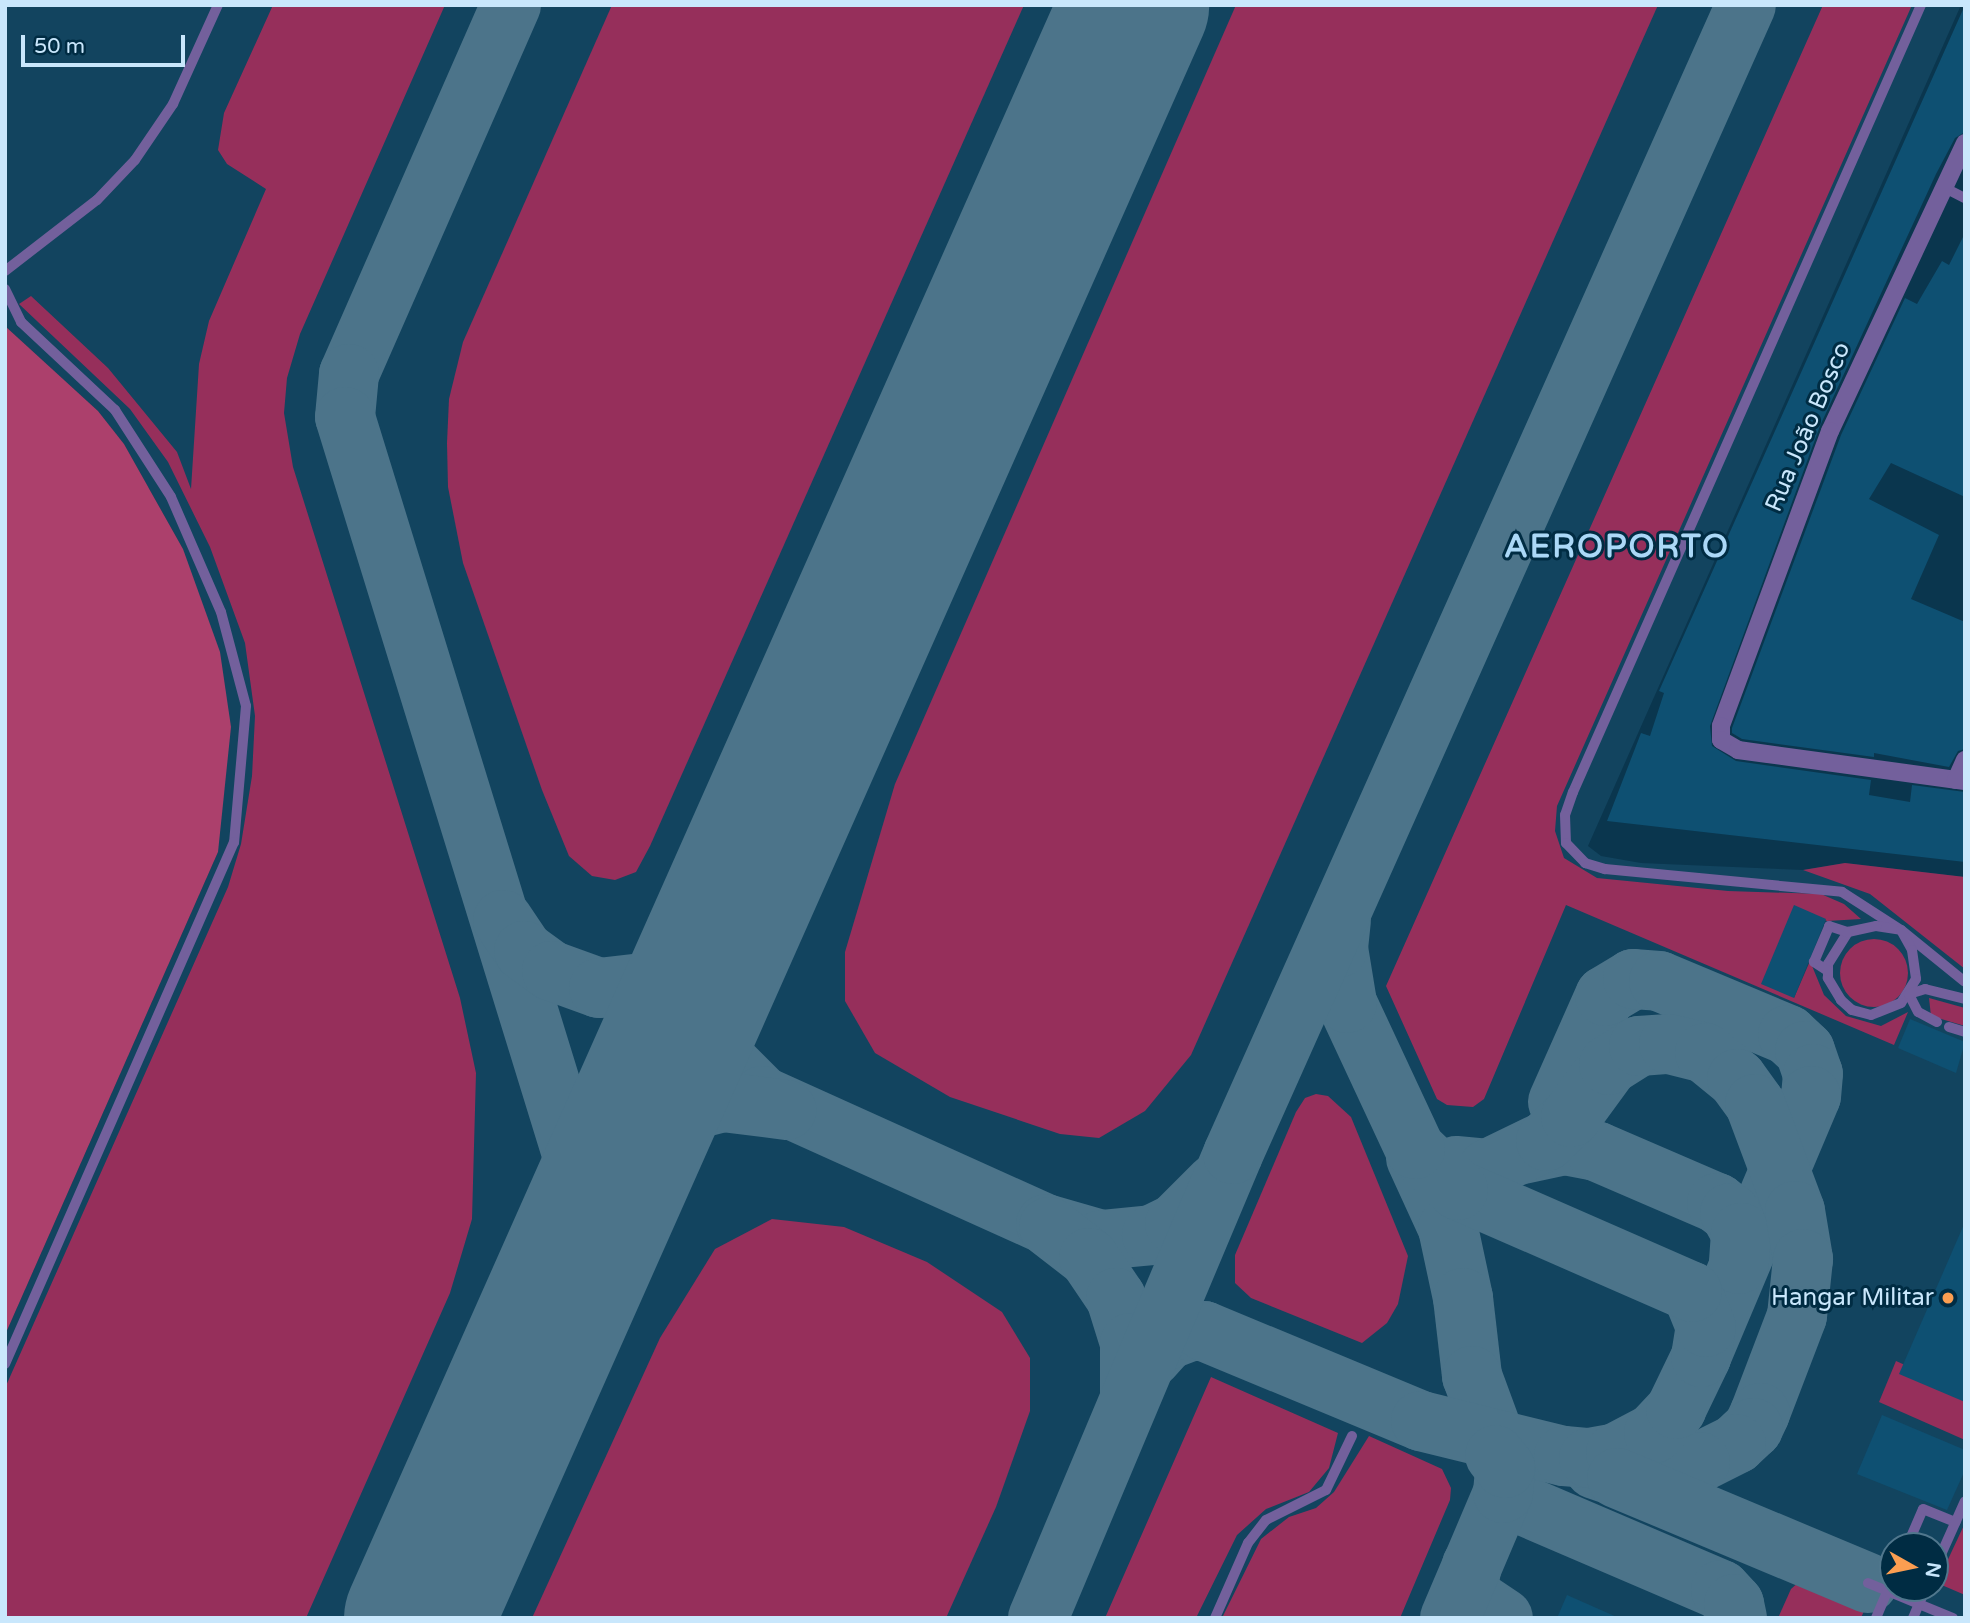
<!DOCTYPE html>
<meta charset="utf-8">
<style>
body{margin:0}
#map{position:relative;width:1970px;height:1623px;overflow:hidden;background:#0a364e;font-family:"Varela Round",sans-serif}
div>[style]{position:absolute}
.built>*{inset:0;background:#12445f}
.green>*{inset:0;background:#962f5b}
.round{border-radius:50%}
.forest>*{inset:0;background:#ac406c}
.taxiway>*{height:60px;margin:-30px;padding:0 30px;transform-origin:30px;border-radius:30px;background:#4c748a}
.runway>*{height:149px;margin:-74.5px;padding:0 74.5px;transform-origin:74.5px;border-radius:74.5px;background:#4c748a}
.building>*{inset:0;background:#0e5072}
.lane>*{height:10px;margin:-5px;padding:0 5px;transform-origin:5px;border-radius:5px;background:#73609c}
.street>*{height:18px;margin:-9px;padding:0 9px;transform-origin:9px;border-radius:9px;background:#73609c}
.dots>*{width:19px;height:19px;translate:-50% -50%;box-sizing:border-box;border:4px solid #002c43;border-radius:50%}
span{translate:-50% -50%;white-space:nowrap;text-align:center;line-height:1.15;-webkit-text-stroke:6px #002c43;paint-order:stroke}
.street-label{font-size:24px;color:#c9e7fc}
.poi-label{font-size:24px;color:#c9e7fc}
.right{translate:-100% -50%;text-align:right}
.district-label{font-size:32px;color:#abd8f7;font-weight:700;letter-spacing:2px}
.frame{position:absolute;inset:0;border:7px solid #c9e7fc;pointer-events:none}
.north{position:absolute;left:1879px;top:1532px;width:70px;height:70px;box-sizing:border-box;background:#002c43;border:2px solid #50778d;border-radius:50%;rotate:99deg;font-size:19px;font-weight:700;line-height:28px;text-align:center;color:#c9e7fc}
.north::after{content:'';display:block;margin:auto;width:24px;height:32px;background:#fb9e51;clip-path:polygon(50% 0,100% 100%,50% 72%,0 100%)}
.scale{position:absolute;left:21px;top:35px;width:164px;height:32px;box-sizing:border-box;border:4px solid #c9e7fc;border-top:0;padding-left:9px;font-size:21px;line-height:24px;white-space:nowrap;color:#c9e7fc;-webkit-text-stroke:5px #002c43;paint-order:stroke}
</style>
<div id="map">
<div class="built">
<div style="clip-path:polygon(evenodd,5px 5px,1961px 5px,1588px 846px,1601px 856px,1641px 863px,1803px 870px,1845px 863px,1965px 877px,1965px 1618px,5px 1618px,5px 1335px,218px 852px,183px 549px,124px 444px,98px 411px,5px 326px,5px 5px,1893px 1546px,1935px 1546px,1935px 1588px,1893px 1588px,1893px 1546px)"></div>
</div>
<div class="green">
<div style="clip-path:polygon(273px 5px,445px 5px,300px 334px,287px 378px,284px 413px,293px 467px,460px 998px,476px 1073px,472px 1219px,450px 1293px,306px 1618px,5px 1618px,5px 1388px,228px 887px,241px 844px,252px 776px,255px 716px,245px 643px,210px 547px,168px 462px,130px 409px,19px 304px,31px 296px,108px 368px,177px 452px,191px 489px,199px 364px,209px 321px,266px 189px,227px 164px,218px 150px,224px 113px)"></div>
<div style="clip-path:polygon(612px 5px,1024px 5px,650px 846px,636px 872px,615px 880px,592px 876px,569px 856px,542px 790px,463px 563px,448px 487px,447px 443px,449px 399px,463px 342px)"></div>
<div style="clip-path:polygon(1236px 5px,1658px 5px,1191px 1055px,1145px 1111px,1099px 1138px,1060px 1134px,950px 1097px,875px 1053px,845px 1001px,845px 952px,895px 784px)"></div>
<div style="clip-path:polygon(1823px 5px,1912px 5px,1557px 806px,1555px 831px,1564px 858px,1597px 878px,1728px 891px,1821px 894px,1844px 904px,1861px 919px,1827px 921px,1794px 906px,1794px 998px,1810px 961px,1824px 995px,1846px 1016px,1881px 1026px,1908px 1012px,1894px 1045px,1566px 905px,1484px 1099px,1473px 1107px,1447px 1105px,1437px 1099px,1386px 986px)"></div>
<div style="clip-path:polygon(1845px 863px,1965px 877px,1965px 969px,1870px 894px,1803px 870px)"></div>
<div class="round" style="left:1840px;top:939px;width:68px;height:68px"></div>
<div style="clip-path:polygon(1929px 998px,1965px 1008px,1965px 1026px,1931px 1016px)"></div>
<div style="clip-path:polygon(1316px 1094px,1328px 1096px,1351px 1117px,1408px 1256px,1398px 1304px,1387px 1323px,1362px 1343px,1251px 1298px,1235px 1283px,1235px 1255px,1296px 1112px,1305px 1098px)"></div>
<div style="clip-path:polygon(772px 1219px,844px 1227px,927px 1262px,1002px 1312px,1030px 1358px,1030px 1411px,996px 1507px,946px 1618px,532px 1618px,660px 1338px,715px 1249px)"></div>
<div style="clip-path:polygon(1896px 1361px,1965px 1392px,1965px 1440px,1879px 1402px)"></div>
<div style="clip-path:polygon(1211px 1377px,1338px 1433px,1329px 1468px,1309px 1492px,1266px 1509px,1237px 1535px,1196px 1618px,1105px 1618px)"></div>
<div style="clip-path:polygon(1369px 1436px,1442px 1469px,1451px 1488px,1450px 1500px,1400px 1618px,1222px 1618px,1261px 1539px,1289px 1517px,1316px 1508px,1334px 1492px)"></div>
<div style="clip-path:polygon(1965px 1523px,1965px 1595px,1937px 1583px)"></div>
<div style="clip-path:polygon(1800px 1581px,1866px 1606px,1861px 1618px,1778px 1618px,1791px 1589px)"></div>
</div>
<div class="forest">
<div style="clip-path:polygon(5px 326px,98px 411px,124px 444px,183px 549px,220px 652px,231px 727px,218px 852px,5px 1335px)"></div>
</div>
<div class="taxiway">
<div style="left:511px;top:5px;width:403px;rotate:113.7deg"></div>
<div style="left:349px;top:374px;width:43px;rotate:95.3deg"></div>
<div style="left:345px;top:417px;width:798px;rotate:72.88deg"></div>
<div style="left:580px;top:1180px;width:48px;rotate:86.4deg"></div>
<div style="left:583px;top:1228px;width:30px;rotate:99deg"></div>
<div style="left:732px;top:909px;width:66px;rotate:108.4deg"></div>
<div style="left:711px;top:972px;width:45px;rotate:90deg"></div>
<div style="left:711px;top:1017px;width:46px;rotate:70.8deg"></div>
<div style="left:726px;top:1060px;width:51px;rotate:45deg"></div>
<div style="left:762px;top:1096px;width:312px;rotate:24.3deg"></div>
<div style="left:1046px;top:1224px;width:57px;rotate:16.2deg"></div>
<div style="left:1101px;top:1240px;width:51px;rotate:-5.6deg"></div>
<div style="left:1152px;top:1235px;width:25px;rotate:-26deg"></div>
<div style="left:1175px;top:1224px;width:57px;rotate:-45deg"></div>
<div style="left:503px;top:920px;width:37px;rotate:56deg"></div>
<div style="left:524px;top:951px;width:34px;rotate:36deg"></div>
<div style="left:552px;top:971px;width:50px;rotate:19.9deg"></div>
<div style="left:599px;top:988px;width:61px;rotate:-6.5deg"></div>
<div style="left:660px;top:981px;width:22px;rotate:-30deg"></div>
<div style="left:679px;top:970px;width:28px;rotate:-39deg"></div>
<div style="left:701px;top:952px;width:41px;rotate:-54deg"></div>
<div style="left:1558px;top:1102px;width:116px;rotate:-66.1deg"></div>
<div style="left:1605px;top:996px;width:33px;rotate:-31deg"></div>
<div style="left:1633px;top:979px;width:26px;rotate:4deg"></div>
<div style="left:1659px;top:981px;width:140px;rotate:22.7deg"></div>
<div style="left:1788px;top:1035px;width:23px;rotate:43deg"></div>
<div style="left:1805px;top:1051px;width:24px;rotate:71deg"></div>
<div style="left:1813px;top:1074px;width:22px;rotate:95deg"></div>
<div style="left:1811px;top:1096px;width:282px;rotate:112.9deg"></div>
<div style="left:1523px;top:1154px;width:43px;rotate:-12.1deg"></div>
<div style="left:1565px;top:1145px;width:32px;rotate:11deg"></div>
<div style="left:1596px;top:1151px;width:132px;rotate:23.3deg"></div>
<div style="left:1717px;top:1203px;width:16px;rotate:38deg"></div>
<div style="left:1730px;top:1213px;width:23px;rotate:61deg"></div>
<div style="left:1741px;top:1233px;width:31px;rotate:94deg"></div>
<div style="left:1416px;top:1158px;width:77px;rotate:65.4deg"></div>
<div style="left:1448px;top:1228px;width:72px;rotate:77.9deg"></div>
<div style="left:1463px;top:1298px;width:79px;rotate:83.4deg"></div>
<div style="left:1472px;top:1376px;width:130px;rotate:69.8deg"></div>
<div style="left:1517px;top:1498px;width:11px;rotate:45deg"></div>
<div style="left:1525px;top:1506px;width:213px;rotate:23.2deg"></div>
<div style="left:1721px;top:1590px;width:19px;rotate:47deg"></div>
<div style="left:1734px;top:1604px;width:14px;rotate:78deg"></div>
<div style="left:1456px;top:1166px;width:32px;rotate:5deg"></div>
<div style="left:1488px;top:1169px;width:64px;rotate:-25.8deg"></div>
<div style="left:1546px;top:1141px;width:35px;rotate:-44deg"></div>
<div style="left:1571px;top:1117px;width:64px;rotate:-53.8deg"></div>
<div style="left:1609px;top:1065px;width:36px;rotate:-32deg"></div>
<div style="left:1639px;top:1046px;width:30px;rotate:-4deg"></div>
<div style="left:1669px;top:1044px;width:37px;rotate:14deg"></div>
<div style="left:1705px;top:1053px;width:41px;rotate:39.1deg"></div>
<div style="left:1737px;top:1079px;width:31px;rotate:54deg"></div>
<div style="left:1755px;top:1104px;width:114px;rotate:69.5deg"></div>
<div style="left:1795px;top:1211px;width:49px;rotate:80.5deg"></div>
<div style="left:1803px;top:1259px;width:57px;rotate:96deg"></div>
<div style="left:1797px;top:1316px;width:104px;rotate:110.9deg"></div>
<div style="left:1760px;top:1413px;width:17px;rotate:115deg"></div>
<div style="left:1753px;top:1428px;width:23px;rotate:137deg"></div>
<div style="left:1736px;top:1444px;width:40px;rotate:153.4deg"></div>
<div style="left:1700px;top:1462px;width:81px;rotate:168.6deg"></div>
<div style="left:1621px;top:1478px;width:28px;rotate:-161deg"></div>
<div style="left:1049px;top:1227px;width:51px;rotate:37.8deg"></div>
<div style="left:1089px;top:1258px;width:48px;rotate:56deg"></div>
<div style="left:1116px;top:1298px;width:47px;rotate:72.7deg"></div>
<div style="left:1130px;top:1343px;width:52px;rotate:90deg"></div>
<div style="left:584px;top:1245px;width:110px;rotate:-63.4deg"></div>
<div style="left:633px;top:1147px;width:48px;rotate:-40.7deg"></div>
<div style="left:669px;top:1116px;width:56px;rotate:-14.5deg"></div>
<div style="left:723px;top:1102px;width:64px;rotate:7.1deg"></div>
<div style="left:1151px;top:1358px;width:24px;rotate:-48deg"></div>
<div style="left:1167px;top:1340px;width:26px;rotate:-21deg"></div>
<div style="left:1191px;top:1331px;width:13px"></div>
<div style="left:1204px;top:1331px;width:235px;rotate:22.5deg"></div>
<div style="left:1421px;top:1421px;width:147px;rotate:13.8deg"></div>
<div style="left:1564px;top:1456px;width:25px;rotate:5deg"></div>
<div style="left:1589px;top:1458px;width:27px;rotate:-10deg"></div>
<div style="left:1616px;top:1453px;width:43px;rotate:-27.8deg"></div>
<div style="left:1654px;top:1433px;width:33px;rotate:-47deg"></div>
<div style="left:1676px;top:1409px;width:58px;rotate:-64.3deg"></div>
<div style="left:1701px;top:1357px;width:30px;rotate:-81deg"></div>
<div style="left:1706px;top:1327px;width:38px;rotate:-112deg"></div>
<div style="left:1692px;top:1292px;width:255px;rotate:-156.4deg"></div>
<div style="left:1458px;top:1190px;width:59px;rotate:-136.4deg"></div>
<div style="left:1415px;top:1149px;width:161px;rotate:-115deg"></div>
<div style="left:1347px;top:1003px;width:56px;rotate:-99.3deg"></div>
<div style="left:1338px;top:948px;width:28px;rotate:-84deg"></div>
<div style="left:1617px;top:1478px;width:272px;rotate:22.7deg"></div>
<div style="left:1472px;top:1565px;width:21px;rotate:101deg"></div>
<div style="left:1468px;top:1586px;width:13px;rotate:67deg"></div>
<div style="left:1473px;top:1598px;width:36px;rotate:34deg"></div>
<div style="left:1038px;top:1618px;width:503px;rotate:-67.2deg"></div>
<div style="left:1233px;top:1154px;width:1258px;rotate:-65.94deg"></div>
<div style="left:1450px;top:1618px;width:136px;rotate:-67deg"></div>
<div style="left:1503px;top:1493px;width:25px;rotate:-85deg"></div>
<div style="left:1505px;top:1468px;width:16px;rotate:-128deg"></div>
</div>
<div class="runway">
<div style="left:418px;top:1618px;width:1765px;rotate:-66.06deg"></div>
</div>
<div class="building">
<div style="clip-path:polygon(1965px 5px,1965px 132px,1955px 138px,1936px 174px,1820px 426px,1710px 726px,1712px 746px,1736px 761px,1871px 780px,1869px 795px,1910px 802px,1912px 785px,1965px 792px,1965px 862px,1607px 821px,1641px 733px,1650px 736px,1664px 693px,1659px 691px)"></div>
<div style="clip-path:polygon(1965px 233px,1965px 497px,1891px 463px,1869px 499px,1939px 535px,1911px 599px,1965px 622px,1965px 749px,1958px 751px,1949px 767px,1874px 753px,1874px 757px,1742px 739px,1732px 733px,1732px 728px,1841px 435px,1905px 298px,1917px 304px,1942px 261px,1949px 265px)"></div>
<div style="clip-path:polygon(1794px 905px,1826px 919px,1794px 998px,1761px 984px)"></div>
<div style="clip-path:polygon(1910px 1019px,1965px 1042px,1956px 1073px,1898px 1048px)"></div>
<div style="clip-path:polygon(1965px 1222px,1965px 1402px,1899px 1374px)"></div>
<div style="clip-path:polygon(1882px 1415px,1965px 1450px,1965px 1470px,1947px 1510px,1857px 1474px)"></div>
<div style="clip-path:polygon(1567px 1595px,1619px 1618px,1557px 1618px)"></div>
</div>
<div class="lane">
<div style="left:1921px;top:5px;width:861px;rotate:113.85deg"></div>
<div style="left:1573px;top:792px;width:24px;rotate:109deg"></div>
<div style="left:1565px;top:815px;width:28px;rotate:88deg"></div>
<div style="left:1566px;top:843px;width:28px;rotate:46deg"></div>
<div style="left:1585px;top:863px;width:21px;rotate:17deg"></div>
<div style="left:1605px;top:869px;width:238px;rotate:5.5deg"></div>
<div style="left:1842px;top:892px;width:70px;rotate:32.8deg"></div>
<div style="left:1901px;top:930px;width:82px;rotate:39.1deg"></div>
<div style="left:1945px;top:188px;width:22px;rotate:27deg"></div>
<div style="left:5px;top:271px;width:116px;rotate:-37.7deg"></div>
<div style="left:97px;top:200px;width:55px;rotate:-46.5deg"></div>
<div style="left:135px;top:160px;width:68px;rotate:-55.8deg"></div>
<div style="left:173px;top:104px;width:109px;rotate:-65.6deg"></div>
<div style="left:5px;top:289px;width:37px;rotate:64deg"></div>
<div style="left:21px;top:322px;width:129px;rotate:43.1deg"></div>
<div style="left:115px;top:410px;width:103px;rotate:57.2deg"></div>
<div style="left:171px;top:497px;width:125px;rotate:66.5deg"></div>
<div style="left:221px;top:612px;width:97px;rotate:75.1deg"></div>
<div style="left:246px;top:706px;width:137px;rotate:95deg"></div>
<div style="left:234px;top:842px;width:570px;rotate:113.69deg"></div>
<div style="left:1876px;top:926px;width:25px;rotate:9deg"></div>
<div style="left:1901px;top:930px;width:23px;rotate:61deg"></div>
<div style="left:1912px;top:950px;width:29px;rotate:82deg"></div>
<div style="left:1916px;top:979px;width:28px;rotate:122deg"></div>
<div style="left:1901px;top:1003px;width:32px;rotate:158deg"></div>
<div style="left:1871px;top:1015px;width:20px;rotate:-165deg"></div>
<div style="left:1852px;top:1010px;width:15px;rotate:-138deg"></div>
<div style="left:1841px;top:1000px;width:26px;rotate:-121deg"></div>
<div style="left:1828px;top:978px;width:14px;rotate:-90deg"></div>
<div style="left:1828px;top:964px;width:38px;rotate:-58deg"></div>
<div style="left:1848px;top:932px;width:29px;rotate:-12deg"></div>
<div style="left:1828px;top:971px;width:17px;rotate:-147deg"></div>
<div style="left:1814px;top:962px;width:39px;rotate:-67deg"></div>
<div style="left:1829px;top:926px;width:20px;rotate:18deg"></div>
<div style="left:1937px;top:1022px;width:21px;rotate:-152deg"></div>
<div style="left:1918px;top:1012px;width:20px;rotate:-117deg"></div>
<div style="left:1909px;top:994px;width:17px;rotate:-17deg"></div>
<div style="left:1925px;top:989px;width:41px;rotate:14deg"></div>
<div style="left:1949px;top:1027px;width:17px;rotate:17deg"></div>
<div style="left:1907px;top:1546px;width:40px;rotate:-66.6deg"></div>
<div style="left:1923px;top:1509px;width:35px;rotate:22deg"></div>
<div style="left:1935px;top:1568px;width:73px;rotate:-65.9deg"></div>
<div style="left:1868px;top:1583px;width:92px;rotate:22.4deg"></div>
<div style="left:1215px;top:1618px;width:82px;rotate:-66.3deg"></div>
<div style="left:1248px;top:1543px;width:29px;rotate:-52deg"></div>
<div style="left:1266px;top:1520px;width:67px;rotate:-26.6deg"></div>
<div style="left:1326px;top:1490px;width:60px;rotate:-64.3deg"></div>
<div style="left:1876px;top:1618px;width:43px;rotate:-67deg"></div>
<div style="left:1913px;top:1618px;width:33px;rotate:-67deg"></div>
</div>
<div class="street">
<div style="left:1965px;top:143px;width:318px;rotate:115.1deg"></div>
<div style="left:1830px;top:431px;width:314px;rotate:110.3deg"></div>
<div style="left:1721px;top:726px;width:14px;rotate:90deg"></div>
<div style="left:1721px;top:740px;width:20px;rotate:30deg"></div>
<div style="left:1738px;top:750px;width:229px;rotate:7.8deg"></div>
<div style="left:1956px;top:780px;width:22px;rotate:-66deg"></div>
</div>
<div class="dots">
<div style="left:1948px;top:1298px;background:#fb9e51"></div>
</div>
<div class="street-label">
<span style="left:1808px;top:427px;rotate:-67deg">Rua João Bosco</span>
</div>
<div class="poi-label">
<span class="right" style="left:1934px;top:1298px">Hangar Militar</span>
</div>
<div class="district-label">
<span style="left:1617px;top:547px">AEROPORTO</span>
</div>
<div class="frame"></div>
<div class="north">N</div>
<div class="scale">50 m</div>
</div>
